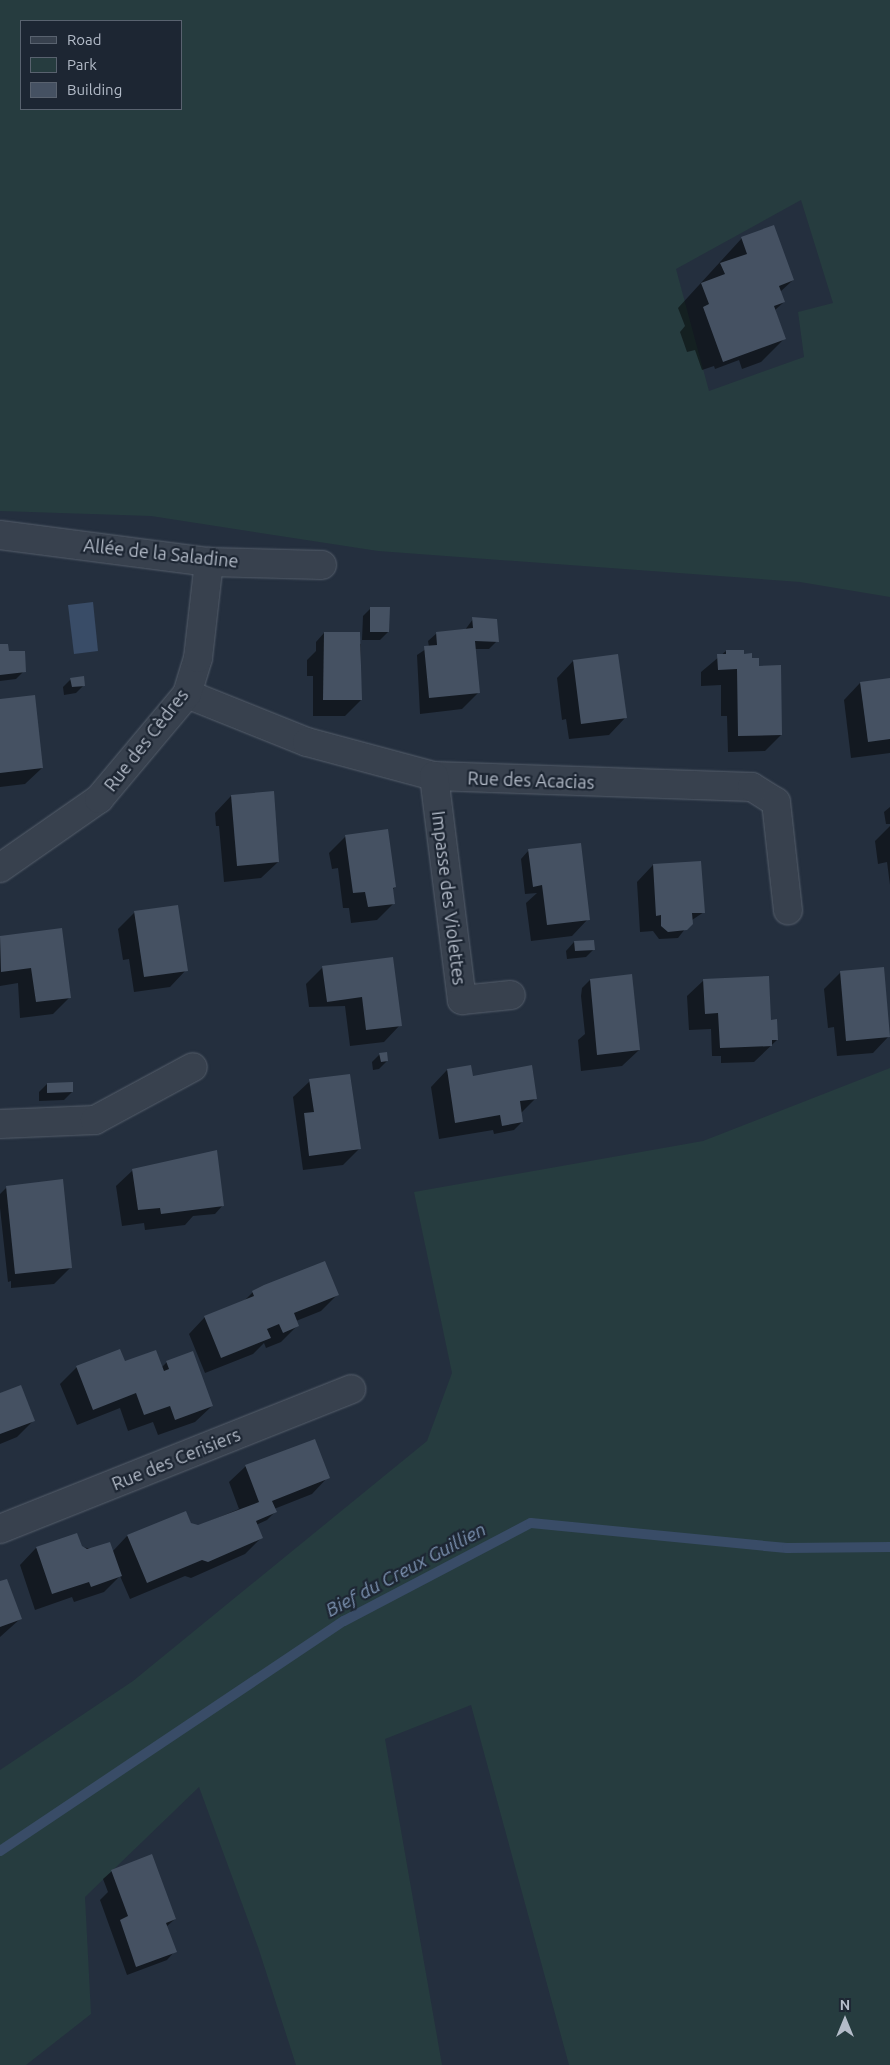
<!DOCTYPE html>
<meta charset="utf-8">
<style>
body{margin:0}
#map{position:relative;width:890px;height:2065px;overflow:hidden;background:#242f3e;font-family:Ubuntu,sans-serif}
div>[style]{position:absolute}
.green>*{inset:0;background:#263c3f}
.water>*{inset:0;background:#394c67}
.shadow>*{inset:0;background:#0007}
.stream>*{height:10px;margin:-5px;padding:0 5px;transform-origin:5px;border-radius:5px;background:#394c67}
.building>*{inset:0;background:#455162}
.roads{filter:drop-shadow(0 0 1px #565f6c) drop-shadow(0 0 1px #565f6c)}
.minor>*{height:28px;margin:-14px;padding:0 14px;transform-origin:14px;border-radius:14px;background:#38414e}
span{translate:-50% -50%;white-space:nowrap;text-align:center;line-height:1.15;-webkit-text-stroke:4.5px #1d2633;paint-order:stroke}
.street-label{font-size:18px;color:#b4bcc9}
.water-label{font-size:19px;color:#7c92b1;font-style:italic}
.legend{position:absolute;left:20px;top:20px;width:162px;height:90px;box-sizing:border-box;background:#1d2633;border:1px solid #59626f;margin:0;padding:6px 9px;list-style:none;font-size:15px;color:#b4bcc9}
.legend li{display:flex;align-items:center;gap:10px;height:25px}
.legend b{width:25px;border:1px solid #59626f}
.north{position:absolute;left:820px;top:1995px;width:50px;height:50px;-webkit-text-stroke:4px #1d2633;paint-order:stroke;rotate:0deg;font-size:14px;font-weight:700;line-height:20px;text-align:center;color:#b4bcc9}
.north::after{content:'';display:block;margin:auto;width:18px;height:22px;background:#b4bcc9;clip-path:polygon(50% 0,100% 100%,50% 72%,0 100%)}
</style>
<div id="map">
<div class="green">
<div style="clip-path:polygon(evenodd,0 0,890px 0,890px 597px,800px 582px,378px 551px,151px 516px,0 511px,0 0,21px 21px,181px 21px,181px 109px,21px 109px,21px 21px,0 0,801px 200px,833px 303px,798px 312px,804px 357px,709px 391px,676px 269px,801px 200px)"></div>
<div style="clip-path:polygon(890px 1068px,890px 2065px,569px 2065px,471px 1705px,385px 1739px,442px 2065px,296px 2065px,258px 1947px,199px 1787px,85px 1897px,91px 2014px,26px 2065px,0 2065px,0 1770px,133px 1681px,427px 1441px,452px 1373px,414px 1192px,703px 1141px)"></div>
</div>
<div class="water">
<div style="clip-path:polygon(93px 602px,98px 651px,74px 654px,68px 605px)"></div>
</div>
<div class="shadow">
<div style="clip-path:polygon(742px 238px,793px 280px,780px 292px,784px 302px,775px 310px,785px 338px,761px 362px,742px 369px,739px 360px,715px 369px,714px 366px,702px 370px,695px 350px,687px 352px,680px 332px,685px 326px,678px 308px)"></div>
<div style="clip-path:polygon(371px 608px,388px 632px,380px 640px,362px 640px,363px 616px)"></div>
<div style="clip-path:polygon(473px 619px,497px 641px,489px 649px,474px 649px,478px 693px,462px 709px,420px 714px,417px 655px,429px 647px,428px 641px,437px 633px,465px 630px)"></div>
<div style="clip-path:polygon(324px 633px,361px 644px,361px 700px,345px 716px,313px 716px,313px 676px,307px 676px,307px 660px,316px 651px,316px 642px)"></div>
<div style="clip-path:polygon(0 646px,24px 671px,16px 679px,0 681px)"></div>
<div style="clip-path:polygon(726px 651px,743px 655px,758px 667px,781px 735px,765px 751px,728px 752px,727px 716px,721px 716px,721px 685px,701px 686px,701px 672px)"></div>
<div style="clip-path:polygon(573px 661px,625px 718px,609px 735px,569px 739px,566px 719px,562px 720px,557px 678px)"></div>
<div style="clip-path:polygon(71px 679px,84px 685px,76px 693px,64px 695px,63px 687px)"></div>
<div style="clip-path:polygon(890px 679px,890px 753px,851px 758px,844px 700px,860px 683px)"></div>
<div style="clip-path:polygon(0 700px,42px 768px,25px 784px,0 787px)"></div>
<div style="clip-path:polygon(231px 796px,278px 862px,261px 878px,224px 882px,219px 826px,216px 826px,215px 813px)"></div>
<div style="clip-path:polygon(890px 807px,890px 824px,886px 824px,884px 812px)"></div>
<div style="clip-path:polygon(890px 826px,890px 885px,887px 862px,878px 864px,875px 841px)"></div>
<div style="clip-path:polygon(346px 836px,395px 887px,392px 890px,394px 903px,377px 920px,351px 923px,349px 908px,343px 908px,338px 868px,332px 869px,329px 853px)"></div>
<div style="clip-path:polygon(529px 850px,588px 919px,572px 936px,531px 941px,526px 903px,537px 893px,525px 894px,521px 859px)"></div>
<div style="clip-path:polygon(653px 865px,704px 912px,692px 920px,678px 938px,659px 939px,653px 931px,640px 932px,637px 882px)"></div>
<div style="clip-path:polygon(135px 912px,186px 970px,170px 987px,134px 992px,129px 959px,123px 960px,118px 929px)"></div>
<div style="clip-path:polygon(61px 930px,70px 997px,53px 1014px,20px 1018px,18px 983px,0 986px,0 938px)"></div>
<div style="clip-path:polygon(574px 942px,594px 949px,586px 957px,567px 959px,566px 951px)"></div>
<div style="clip-path:polygon(323px 967px,400px 1025px,384px 1042px,350px 1046px,345px 1006px,309px 1007px,306px 984px)"></div>
<div style="clip-path:polygon(841px 972px,889px 1036px,873px 1053px,837px 1056px,834px 1027px,828px 1028px,824px 989px)"></div>
<div style="clip-path:polygon(590px 980px,639px 1050px,622px 1066px,581px 1071px,578px 1040px,585px 1034px,581px 996px,582px 988px)"></div>
<div style="clip-path:polygon(704px 980px,770px 1021px,777px 1040px,754px 1062px,721px 1063px,721px 1056px,712px 1056px,711px 1029px,689px 1030px,687px 996px)"></div>
<div style="clip-path:polygon(380px 1054px,387px 1061px,379px 1069px,373px 1070px,372px 1062px)"></div>
<div style="clip-path:polygon(447px 1070px,472px 1077px,536px 1098px,520px 1114px,522px 1122px,514px 1130px,494px 1134px,493px 1130px,439px 1139px,431px 1087px)"></div>
<div style="clip-path:polygon(310px 1081px,360px 1148px,343px 1165px,303px 1170px,293px 1097px)"></div>
<div style="clip-path:polygon(47px 1084px,72px 1092px,64px 1100px,39px 1101px,39px 1092px)"></div>
<div style="clip-path:polygon(133px 1170px,223px 1205px,215px 1214px,193px 1216px,185px 1225px,145px 1230px,144px 1223px,122px 1226px,116px 1186px)"></div>
<div style="clip-path:polygon(7px 1187px,71px 1267px,54px 1284px,11px 1288px,11px 1281px,8px 1282px,0 1208px,0 1194px)"></div>
<div style="clip-path:polygon(253px 1292px,337px 1295px,321px 1311px,296px 1321px,297px 1326px,281px 1342px,266px 1348px,264px 1343px,253px 1354px,205px 1373px,189px 1334px,205px 1317px,243px 1302px)"></div>
<div style="clip-path:polygon(167px 1362px,212px 1406px,195px 1422px,158px 1435px,153px 1422px,128px 1431px,120px 1408px,77px 1425px,60px 1384px,77px 1367px,124px 1363px,162px 1367px)"></div>
<div style="clip-path:polygon(0 1394px,34px 1420px,17px 1437px,0 1444px)"></div>
<div style="clip-path:polygon(246px 1466px,328px 1477px,312px 1494px,274px 1509px,275px 1512px,267px 1520px,256px 1525px,261px 1538px,245px 1554px,191px 1578px,185px 1576px,130px 1599px,120px 1576px,104px 1592px,74px 1602px,72px 1597px,35px 1610px,20px 1565px,36px 1548px,81px 1547px,112px 1552px,127px 1536px,186px 1512px,191px 1524px,198px 1526px,239px 1509px,229px 1482px)"></div>
<div style="clip-path:polygon(0 1582px,20px 1619px,0 1637px)"></div>
<div style="clip-path:polygon(112px 1871px,175px 1919px,166px 1927px,175px 1951px,167px 1960px,127px 1975px,100px 1900px,108px 1892px,103px 1879px)"></div>
</div>
<div class="stream">
<div style="left:0;top:1851px;width:414px;rotate:-33.8deg"></div>
<div style="left:344px;top:1621px;width:211px;rotate:-27.7deg"></div>
<div style="left:531px;top:1523px;width:257px;rotate:5.6deg"></div>
<div style="left:787px;top:1548px;width:103px;rotate:-0.6deg"></div>
</div>
<div class="building">
<div style="clip-path:polygon(774px 225px,794px 280px,779px 286px,785px 302px,774px 306px,786px 339px,723px 362px,703px 307px,709px 304px,701px 283px,725px 274px,720px 263px,747px 254px,741px 237px)"></div>
<div style="clip-path:polygon(370px 607px,390px 607px,389px 632px,370px 632px)"></div>
<div style="clip-path:polygon(472px 617px,497px 619px,499px 642px,475px 641px,480px 693px,429px 698px,424px 646px,437px 645px,436px 632px,473px 628px)"></div>
<div style="clip-path:polygon(324px 632px,360px 632px,362px 700px,323px 700px)"></div>
<div style="clip-path:polygon(0 644px,8px 644px,9px 651px,25px 651px,26px 672px,0 675px)"></div>
<div style="clip-path:polygon(726px 650px,744px 650px,744px 654px,752px 653px,752px 658px,759px 658px,759px 666px,781px 665px,782px 735px,738px 736px,737px 669px,718px 670px,717px 654px,726px 654px)"></div>
<div style="clip-path:polygon(618px 654px,627px 718px,581px 724px,573px 660px)"></div>
<div style="clip-path:polygon(84px 676px,85px 686px,72px 687px,70px 678px)"></div>
<div style="clip-path:polygon(890px 678px,890px 739px,868px 742px,860px 682px)"></div>
<div style="clip-path:polygon(35px 695px,43px 768px,0 773px,0 699px)"></div>
<div style="clip-path:polygon(274px 791px,279px 862px,237px 866px,231px 795px)"></div>
<div style="clip-path:polygon(388px 829px,396px 887px,393px 888px,395px 904px,368px 907px,365px 892px,353px 893px,345px 835px)"></div>
<div style="clip-path:polygon(581px 843px,590px 920px,547px 925px,542px 885px,533px 887px,528px 849px)"></div>
<div style="clip-path:polygon(701px 861px,705px 913px,692px 913px,693px 924px,687px 930px,668px 932px,661px 926px,661px 915px,656px 916px,653px 864px)"></div>
<div style="clip-path:polygon(178px 905px,188px 971px,144px 977px,134px 911px)"></div>
<div style="clip-path:polygon(62px 928px,71px 998px,36px 1002px,31px 968px,1px 972px,0 936px)"></div>
<div style="clip-path:polygon(594px 940px,595px 950px,575px 951px,574px 941px)"></div>
<div style="clip-path:polygon(393px 957px,402px 1026px,366px 1030px,362px 997px,327px 1002px,322px 966px)"></div>
<div style="clip-path:polygon(884px 967px,890px 1037px,846px 1041px,840px 971px)"></div>
<div style="clip-path:polygon(632px 974px,640px 1050px,597px 1055px,590px 979px)"></div>
<div style="clip-path:polygon(769px 976px,771px 1020px,777px 1019px,778px 1040px,772px 1040px,772px 1046px,720px 1048px,718px 1013px,705px 1014px,703px 979px)"></div>
<div style="clip-path:polygon(387px 1052px,388px 1061px,381px 1062px,379px 1053px)"></div>
<div style="clip-path:polygon(471px 1065px,473px 1076px,532px 1065px,537px 1099px,520px 1101px,523px 1122px,502px 1126px,500px 1115px,455px 1123px,447px 1069px)"></div>
<div style="clip-path:polygon(350px 1074px,361px 1149px,309px 1156px,304px 1113px,314px 1112px,309px 1079px)"></div>
<div style="clip-path:polygon(73px 1082px,73px 1092px,47px 1093px,47px 1083px)"></div>
<div style="clip-path:polygon(217px 1150px,224px 1206px,161px 1214px,160px 1208px,138px 1210px,132px 1169px)"></div>
<div style="clip-path:polygon(63px 1179px,72px 1268px,15px 1274px,6px 1186px)"></div>
<div style="clip-path:polygon(325px 1261px,339px 1295px,294px 1313px,299px 1326px,283px 1333px,279px 1324px,267px 1329px,271px 1338px,221px 1358px,204px 1316px,254px 1296px,252px 1291px,264px 1285px)"></div>
<div style="clip-path:polygon(120px 1349px,125px 1361px,156px 1350px,164px 1371px,169px 1369px,166px 1361px,193px 1351px,213px 1406px,175px 1420px,170px 1406px,144px 1415px,136px 1393px,93px 1410px,76px 1366px)"></div>
<div style="clip-path:polygon(21px 1385px,35px 1421px,0 1434px,0 1393px)"></div>
<div style="clip-path:polygon(315px 1439px,330px 1478px,272px 1501px,277px 1512px,256px 1521px,263px 1538px,208px 1562px,202px 1560px,147px 1583px,127px 1535px,186px 1511px,191px 1523px,198px 1525px,259px 1502px,245px 1465px)"></div>
<div style="clip-path:polygon(77px 1533px,82px 1546px,87px 1549px,110px 1542px,122px 1576px,91px 1587px,89px 1582px,52px 1594px,36px 1547px)"></div>
<div style="clip-path:polygon(7px 1579px,22px 1619px,0 1627px,0 1581px)"></div>
<div style="clip-path:polygon(152px 1854px,176px 1919px,166px 1923px,177px 1952px,136px 1967px,120px 1920px,128px 1916px,111px 1870px)"></div>
</div>
<div class="roads">
<div class="minor">
<div style="left:0;top:535px;width:211px;rotate:7.4deg"></div>
<div style="left:209px;top:562px;width:113px;rotate:1.5deg"></div>
<div style="left:187px;top:694px;width:129px;rotate:21.8deg"></div>
<div style="left:307px;top:742px;width:131px;rotate:15deg"></div>
<div style="left:434px;top:776px;width:318px;rotate:2deg"></div>
<div style="left:752px;top:787px;width:28px;rotate:32deg"></div>
<div style="left:776px;top:802px;width:109px;rotate:83.7deg"></div>
<div style="left:434px;top:776px;width:226px;rotate:82.9deg"></div>
<div style="left:462px;top:1000px;width:49px;rotate:-5.8deg"></div>
<div style="left:0;top:868px;width:121px;rotate:-34.9deg"></div>
<div style="left:99px;top:799px;width:137px;rotate:-50deg"></div>
<div style="left:187px;top:694px;width:38px;rotate:-73deg"></div>
<div style="left:198px;top:658px;width:97px;rotate:-83.5deg"></div>
<div style="left:0;top:1124px;width:95px;rotate:-2.4deg"></div>
<div style="left:95px;top:1120px;width:111px;rotate:-28.4deg"></div>
<div style="left:0;top:1529px;width:378px;rotate:-21.7deg"></div>
</div>
</div>
<div class="street-label">
<span style="left:161px;top:553px;rotate:6deg">Allée de la Saladine</span>
<span style="left:146px;top:740px;rotate:-52deg">Rue des Cèdres</span>
<span style="left:531px;top:780px;rotate:2deg">Rue des Acacias</span>
<span style="left:449px;top:898px;rotate:83deg">Impasse des Violettes</span>
<span style="left:176px;top:1459px;rotate:-22deg">Rue des Cerisiers</span>
</div>
<div class="water-label">
<span style="left:406px;top:1570px;rotate:-28deg">Bief du Creux Guillien</span>
</div>
<ul class="legend">
<li><b style="height:6px;background:#38414e"></b>Road</li>
<li><b style="height:14px;background:#263c3f"></b>Park</li>
<li><b style="height:14px;background:#455162"></b>Building</li>
</ul>
<div class="north">N</div>
</div>
